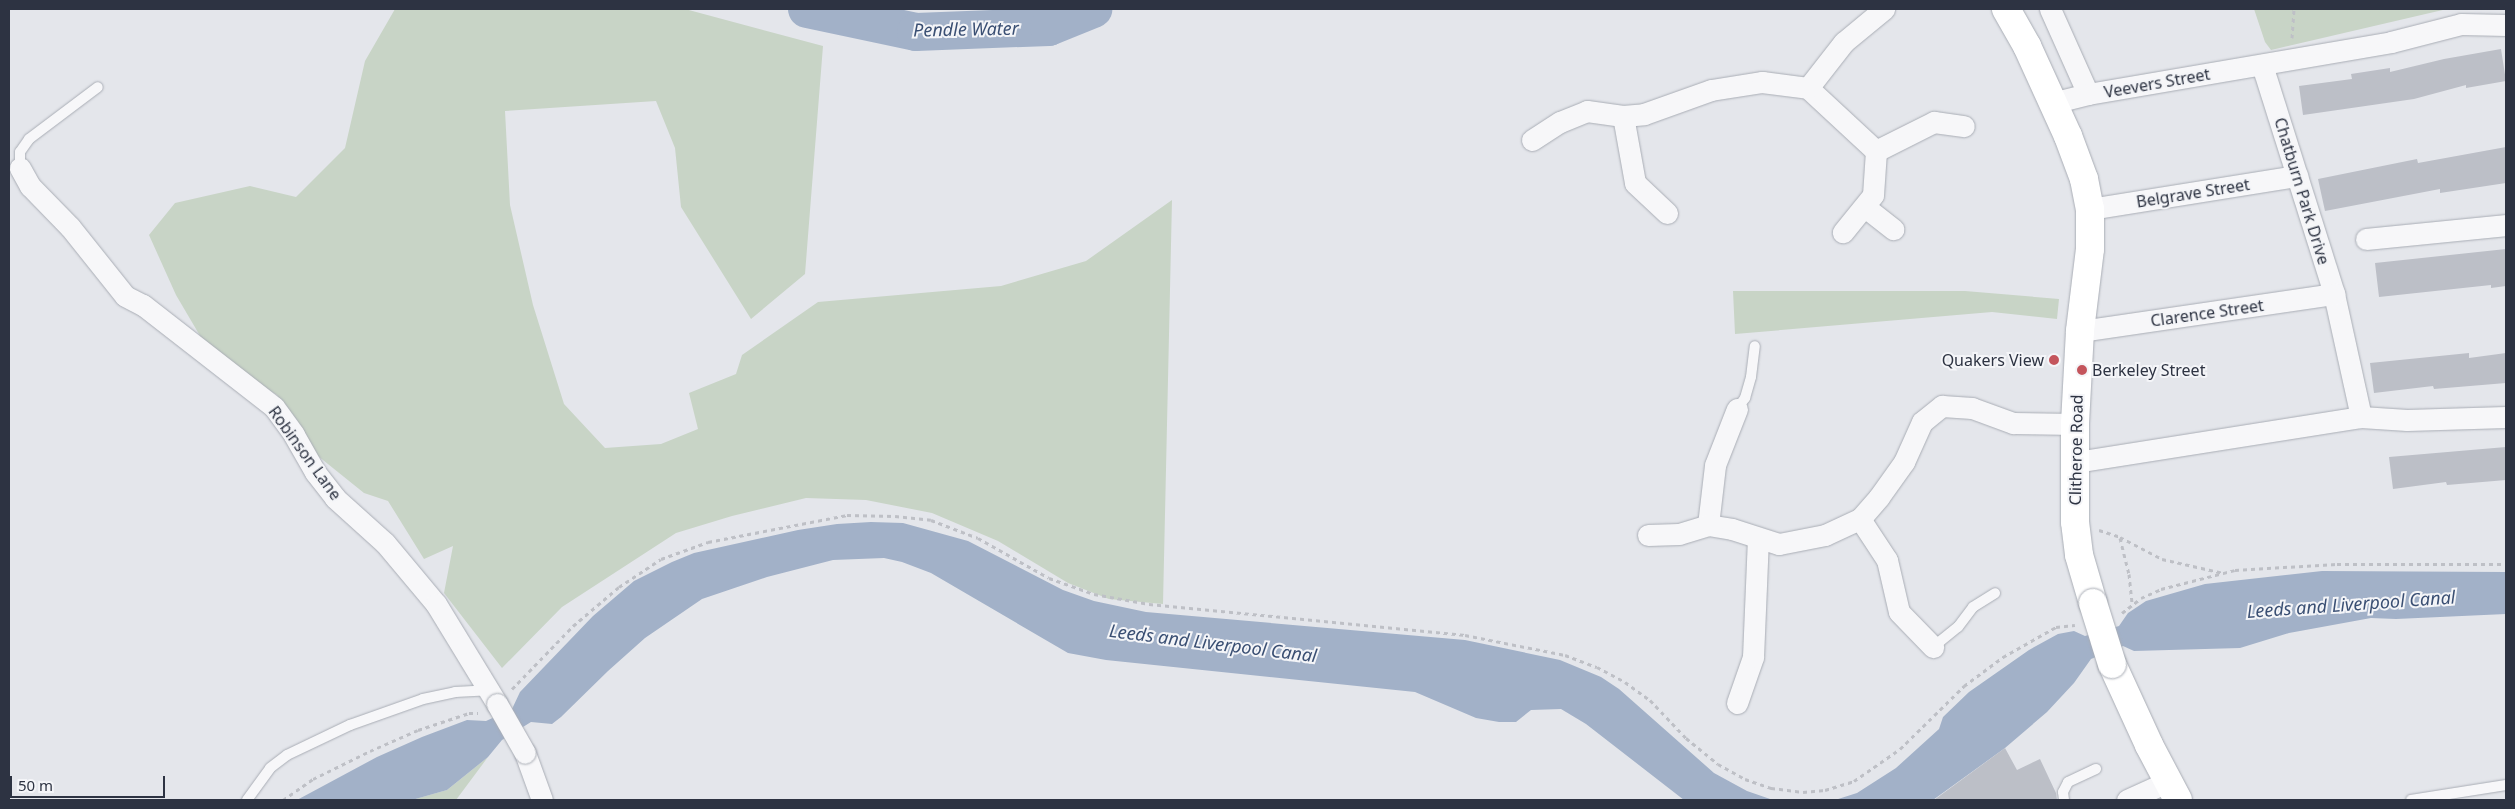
<!DOCTYPE html>
<style>
body{margin:0}
#map{position:relative;width:2515px;height:809px;overflow:hidden;background:#e4e6eb;font-family:"Noto Sans",sans-serif}
div>[style]{position:absolute}
.green>*{inset:0;background:#c8d4c6}
.water>*{inset:0;background:#a2b1c8}
.river>*{height:38px;margin:-19px;padding:0 19px;transform-origin:19px;border-radius:19px;background:#a2b1c8}
.building>*{inset:0;background:#bcbfc7}
.path>*{height:3px;margin-top:-1.5px;transform-origin:0;background:repeating-linear-gradient(90deg,#bec0c6 0 4px,transparent 0 8px)}
.roads{filter:drop-shadow(0 0 1px #a9adb5) drop-shadow(0 0 1px #a9adb5)}
.service>*{height:10px;margin:-5px;padding:0 5px;transform-origin:5px;border-radius:5px;background:#f7f7f9}
.minor>*{height:21px;margin:-10.5px;padding:0 10.5px;transform-origin:10.5px;border-radius:10.5px;background:#f7f7f9}
.secondary>*{height:28px;margin:-14px;padding:0 14px;transform-origin:14px;border-radius:14px;background:#fff}
.bridges{filter:drop-shadow(0 0 1px #a9adb5) drop-shadow(0 0 1px #a9adb5)}
.minor-bridge>*{height:21px;margin:-10.5px;padding:0 10.5px;transform-origin:10.5px;border-radius:10.5px;background:#f7f7f9}
.secondary-bridge>*{height:28px;margin:-14px;padding:0 14px;transform-origin:14px;border-radius:14px;background:#fff}
.dots>*{width:14px;height:14px;translate:-50% -50%;box-sizing:border-box;border:2px solid #f4f5f8;border-radius:50%}
span{translate:-50% -50%;white-space:nowrap;text-align:center;line-height:1.15;-webkit-text-stroke:4px #f4f5f8;paint-order:stroke}
.street-label{font-size:16px;color:#2d3342}
.poi-label{font-size:16px;color:#2d3342}
.right{translate:-100% -50%;text-align:right}
.left{translate:0 -50%;text-align:left}
.water-label{font-size:18px;color:#3a4f73;font-style:italic}
.frame{position:absolute;inset:0;border:10px solid #2d3342;pointer-events:none}
.scale{position:absolute;left:10px;top:776px;width:155px;height:22px;box-sizing:border-box;border:2px solid #2d3342;border-top:0;padding-left:6px;font-size:15px;line-height:18px;white-space:nowrap;color:#2d3342;-webkit-text-stroke:4px #f4f5f8;paint-order:stroke}
</style>
<div id="map">
<div class="green">
<div style="clip-path:polygon(395px 9px,685px 9px,823px 46px,805px 274px,751px 319px,681px 207px,675px 148px,656px 101px,505px 111px,510px 205px,533px 305px,564px 404px,605px 448px,661px 444px,698px 429px,689px 393px,736px 374px,742px 355px,818px 302px,1001px 286px,1086px 261px,1172px 200px,1163px 604px,1109px 599px,1068px 583px,998px 541px,932px 513px,866px 500px,806px 498px,732px 516px,676px 533px,562px 607px,502px 668px,444px 593px,453px 546px,424px 559px,388px 501px,364px 493px,313px 452px,277px 395px,240px 372px,206px 346px,176px 295px,149px 235px,175px 203px,250px 186px,296px 197px,345px 148px,365px 61px)"></div>
<div style="clip-path:polygon(2254px 9px,2447px 9px,2271px 50px,2265px 42px)"></div>
<div style="clip-path:polygon(1733px 291px,1965px 291px,2059px 299px,2057px 319px,1992px 312px,1735px 334px)"></div>
<div style="clip-path:polygon(488px 757px,456px 800px,412px 800px,447px 790px)"></div>
</div>
<div class="water">
<div style="clip-path:polygon(871px 522px,903px 523px,968px 541px,1063px 590px,1094px 601px,1146px 612px,1465px 640px,1560px 660px,1601px 677px,1619px 689px,1714px 773px,1747px 791px,1773px 800px,1684px 800px,1586px 724px,1561px 709px,1531px 710px,1516px 722px,1499px 722px,1476px 718px,1415px 692px,1106px 660px,1068px 653px,931px 573px,902px 562px,884px 558px,833px 560px,767px 577px,702px 599px,645px 638px,608px 671px,561px 717px,552px 724px,531px 722px,502px 740px,488px 757px,447px 790px,412px 800px,297px 800px,377px 757px,422px 737px,467px 720px,486px 721px,512px 709px,520px 692px,593px 616px,634px 581px,672px 562px,694px 553px,798px 530px,837px 524px)"></div>
<div style="clip-path:polygon(2322px 571px,2506px 572px,2506px 614px,2396px 619px,2371px 618px,2289px 633px,2240px 648px,2134px 651px,2123px 646px,2091px 659px,2074px 683px,2047px 712px,2005px 748px,1933px 800px,1835px 800px,1857px 793px,1896px 768px,1939px 729px,1943px 717px,1969px 692px,2029px 650px,2058px 634px,2074px 631px,2085px 636px,2119px 626px,2128px 613px,2146px 601px,2205px 584px)"></div>
</div>
<div class="river">
<div style="left:807px;top:9px;width:111px;rotate:11.9deg"></div>
<div style="left:916px;top:32px;width:133px;rotate:-2.2deg"></div>
<div style="left:1049px;top:27px;width:48px;rotate:-22.2deg"></div>
</div>
<div class="building">
<div style="clip-path:polygon(2501px 49px,2506px 81px,2466px 88px,2466px 85px,2414px 99px,2303px 115px,2299px 86px,2352px 79px,2351px 74px,2390px 68px,2390px 72px,2444px 59px)"></div>
<div style="clip-path:polygon(2506px 147px,2506px 183px,2440px 193px,2440px 189px,2325px 211px,2318px 179px,2417px 159px,2418px 163px)"></div>
<div style="clip-path:polygon(2506px 249px,2506px 286px,2491px 288px,2491px 285px,2379px 297px,2375px 263px)"></div>
<div style="clip-path:polygon(2469px 353px,2469px 358px,2506px 353px,2506px 383px,2434px 389px,2433px 386px,2374px 393px,2370px 363px)"></div>
<div style="clip-path:polygon(2506px 447px,2506px 480px,2447px 485px,2446px 482px,2393px 489px,2389px 457px)"></div>
<div style="clip-path:polygon(2005px 748px,2017px 770px,2040px 759px,2056px 793px,2057px 800px,1934px 800px)"></div>
</div>
<div class="path">
<div style="left:2292px;top:38px;width:29px;rotate:-86deg"></div>
<div style="left:2099px;top:530px;width:22px;rotate:18deg"></div>
<div style="left:2120px;top:537px;width:47px;rotate:27.6deg"></div>
<div style="left:2162px;top:559px;width:63px;rotate:12.9deg"></div>
<div style="left:2120px;top:538px;width:37px;rotate:76deg"></div>
<div style="left:2129px;top:574px;width:30px;rotate:84deg"></div>
<div style="left:2122px;top:613px;width:24px;rotate:-38deg"></div>
<div style="left:2141px;top:598px;width:22px;rotate:-24deg"></div>
<div style="left:2161px;top:589px;width:76px;rotate:-14.4deg"></div>
<div style="left:2235px;top:570px;width:102px;rotate:-3.4deg"></div>
<div style="left:2337px;top:564px;width:169px"></div>
<div style="left:512px;top:689px;width:88px;rotate:-45.9deg"></div>
<div style="left:573px;top:626px;width:60px;rotate:-40.3deg"></div>
<div style="left:619px;top:587px;width:50px;rotate:-33.7deg"></div>
<div style="left:661px;top:559px;width:50px;rotate:-19.9deg"></div>
<div style="left:708px;top:542px;width:142px;rotate:-11deg"></div>
<div style="left:847px;top:515px;width:48px;rotate:1.2deg"></div>
<div style="left:895px;top:516px;width:36px;rotate:6deg"></div>
<div style="left:931px;top:520px;width:50px;rotate:21deg"></div>
<div style="left:978px;top:538px;width:81px;rotate:29.4deg"></div>
<div style="left:1049px;top:578px;width:48px;rotate:19.6deg"></div>
<div style="left:1094px;top:594px;width:56px;rotate:10.3deg"></div>
<div style="left:1149px;top:604px;width:318px;rotate:5.6deg"></div>
<div style="left:1465px;top:635px;width:102px;rotate:11.3deg"></div>
<div style="left:1565px;top:655px;width:34px;rotate:21deg"></div>
<div style="left:1597px;top:667px;width:32px;rotate:28deg"></div>
<div style="left:1625px;top:682px;width:31px;rotate:36deg"></div>
<div style="left:1650px;top:700px;width:52px;rotate:46.5deg"></div>
<div style="left:1686px;top:738px;width:41px;rotate:39.1deg"></div>
<div style="left:1718px;top:764px;width:31px;rotate:29deg"></div>
<div style="left:1745px;top:779px;width:28px;rotate:19deg"></div>
<div style="left:1771px;top:788px;width:32px;rotate:7deg"></div>
<div style="left:1803px;top:792px;width:22px;rotate:-5deg"></div>
<div style="left:1825px;top:790px;width:30px;rotate:-17deg"></div>
<div style="left:1854px;top:781px;width:56px;rotate:-34.8deg"></div>
<div style="left:1900px;top:749px;width:90px;rotate:-44.5deg"></div>
<div style="left:1964px;top:686px;width:49px;rotate:-36.6deg"></div>
<div style="left:2003px;top:657px;width:61px;rotate:-29.5deg"></div>
<div style="left:2056px;top:627px;width:19px;rotate:-6deg"></div>
<div style="left:283px;top:800px;width:37px;rotate:-35deg"></div>
<div style="left:313px;top:779px;width:64px;rotate:-26.2deg"></div>
<div style="left:370px;top:751px;width:52px;rotate:-23.6deg"></div>
<div style="left:418px;top:730px;width:54px;rotate:-18.4deg"></div>
<div style="left:469px;top:713px;width:9px"></div>
</div>
<div class="roads">
<div class="service">
<div style="left:20px;top:168px;width:16px;rotate:-90deg"></div>
<div style="left:20px;top:152px;width:16px;rotate:-55deg"></div>
<div style="left:29px;top:139px;width:86px;rotate:-37deg"></div>
<div style="left:1737px;top:409px;width:14px;rotate:-54deg"></div>
<div style="left:1745px;top:398px;width:22px;rotate:-74deg"></div>
<div style="left:1751px;top:377px;width:31px;rotate:-83deg"></div>
<div style="left:1933px;top:647px;width:32px;rotate:-39deg"></div>
<div style="left:1958px;top:627px;width:25px;rotate:-53deg"></div>
<div style="left:1973px;top:607px;width:26px;rotate:-32deg"></div>
<div style="left:247px;top:800px;width:39px;rotate:-54deg"></div>
<div style="left:270px;top:768px;width:21px;rotate:-37deg"></div>
<div style="left:287px;top:755px;width:70px;rotate:-25.5deg"></div>
<div style="left:350px;top:725px;width:77px;rotate:-19.6deg"></div>
<div style="left:423px;top:699px;width:33px;rotate:-12deg"></div>
<div style="left:455px;top:692px;width:33px;rotate:-3deg"></div>
<div style="left:2064px;top:800px;width:8px;rotate:-97deg"></div>
<div style="left:2063px;top:792px;width:11px;rotate:-63deg"></div>
<div style="left:2068px;top:782px;width:31px;rotate:-25deg"></div>
<div style="left:2411px;top:800px;width:96px;rotate:-9deg"></div>
</div>
<div class="minor">
<div style="left:2050px;top:9px;width:93px;rotate:65.9deg"></div>
<div style="left:2262px;top:65px;width:240px;rotate:72.5deg"></div>
<div style="left:2334px;top:294px;width:126px;rotate:77.6deg"></div>
<div style="left:1808px;top:88px;width:93px;rotate:42.8deg"></div>
<div style="left:1876px;top:151px;width:44px;rotate:93.9deg"></div>
<div style="left:1873px;top:195px;width:48px;rotate:129deg"></div>
<div style="left:2052px;top:103px;width:37px;rotate:-14deg"></div>
<div style="left:2088px;top:94px;width:307px;rotate:-9.7deg"></div>
<div style="left:2391px;top:42px;width:72px;rotate:-14.4deg"></div>
<div style="left:2461px;top:24px;width:45px;rotate:1.3deg"></div>
<div style="left:1623px;top:116px;width:68px;rotate:79.8deg"></div>
<div style="left:1635px;top:183px;width:44px;rotate:43.2deg"></div>
<div style="left:1532px;top:140px;width:33px;rotate:-33deg"></div>
<div style="left:1560px;top:122px;width:29px;rotate:-22deg"></div>
<div style="left:1587px;top:111px;width:36px;rotate:8deg"></div>
<div style="left:1623px;top:116px;width:21px;rotate:-5deg"></div>
<div style="left:1644px;top:114px;width:71px;rotate:-19.7deg"></div>
<div style="left:1711px;top:90px;width:52px;rotate:-8.9deg"></div>
<div style="left:1762px;top:82px;width:46px;rotate:7.4deg"></div>
<div style="left:1808px;top:88px;width:58px;rotate:-52deg"></div>
<div style="left:1844px;top:42px;width:52px;rotate:-39.5deg"></div>
<div style="left:1876px;top:151px;width:65px;rotate:-26.6deg"></div>
<div style="left:1934px;top:122px;width:30px;rotate:8deg"></div>
<div style="left:20px;top:168px;width:21px;rotate:61deg"></div>
<div style="left:30px;top:186px;width:57px;rotate:45.7deg"></div>
<div style="left:70px;top:227px;width:88px;rotate:51.4deg"></div>
<div style="left:125px;top:296px;width:20px;rotate:27deg"></div>
<div style="left:143px;top:305px;width:166px;rotate:37.9deg"></div>
<div style="left:274px;top:407px;width:34px;rotate:54deg"></div>
<div style="left:294px;top:435px;width:43px;rotate:60.4deg"></div>
<div style="left:315px;top:472px;width:33px;rotate:52deg"></div>
<div style="left:335px;top:498px;width:67px;rotate:42deg"></div>
<div style="left:385px;top:543px;width:80px;rotate:50.1deg"></div>
<div style="left:436px;top:604px;width:117px;rotate:58.6deg"></div>
<div style="left:1865px;top:207px;width:36px;rotate:38deg"></div>
<div style="left:2090px;top:209px;width:210px;rotate:-9.1deg"></div>
<div style="left:2366px;top:239px;width:141px;rotate:-5.7deg"></div>
<div style="left:2080px;top:331px;width:257px;rotate:-8.3deg"></div>
<div style="left:2076px;top:462px;width:289px;rotate:-9deg"></div>
<div style="left:2361px;top:417px;width:46px;rotate:3.7deg"></div>
<div style="left:2407px;top:420px;width:99px;rotate:-1.7deg"></div>
<div style="left:1860px;top:519px;width:49px;rotate:56.6deg"></div>
<div style="left:1887px;top:560px;width:53px;rotate:77deg"></div>
<div style="left:1899px;top:612px;width:49px;rotate:45.8deg"></div>
<div style="left:1708px;top:525px;width:60px;rotate:-83.3deg"></div>
<div style="left:1715px;top:465px;width:60px;rotate:-68.6deg"></div>
<div style="left:1648px;top:535px;width:31px;rotate:-2deg"></div>
<div style="left:1679px;top:534px;width:30px;rotate:-17deg"></div>
<div style="left:1708px;top:525px;width:24px;rotate:9deg"></div>
<div style="left:1732px;top:529px;width:49px;rotate:17.7deg"></div>
<div style="left:1779px;top:544px;width:47px;rotate:-11.1deg"></div>
<div style="left:1825px;top:535px;width:38px;rotate:-25deg"></div>
<div style="left:1860px;top:519px;width:29px;rotate:-49deg"></div>
<div style="left:1879px;top:497px;width:43px;rotate:-54.5deg"></div>
<div style="left:1904px;top:462px;width:44px;rotate:-65.8deg"></div>
<div style="left:1922px;top:422px;width:26px;rotate:-39deg"></div>
<div style="left:1942px;top:406px;width:30px;rotate:4deg"></div>
<div style="left:1972px;top:408px;width:44px;rotate:20.1deg"></div>
<div style="left:2013px;top:423px;width:62px;rotate:0.9deg"></div>
<div style="left:1737px;top:703px;width:49px;rotate:-70.8deg"></div>
<div style="left:1753px;top:657px;width:119px;rotate:-87.6deg"></div>
<div style="left:525px;top:753px;width:50px;rotate:70.1deg"></div>
<div style="left:2127px;top:800px;width:46px;rotate:-24.3deg"></div>
</div>
<div class="secondary">
<div style="left:2006px;top:9px;width:43px;rotate:60.4deg"></div>
<div style="left:2027px;top:46px;width:99px;rotate:65.5deg"></div>
<div style="left:2068px;top:136px;width:46px;rotate:69.6deg"></div>
<div style="left:2084px;top:179px;width:31px;rotate:79deg"></div>
<div style="left:2090px;top:209px;width:40px;rotate:90deg"></div>
<div style="left:2090px;top:249px;width:83px;rotate:97deg"></div>
<div style="left:2080px;top:331px;width:93px;rotate:93.1deg"></div>
<div style="left:2075px;top:424px;width:98px;rotate:90deg"></div>
<div style="left:2075px;top:522px;width:33px;rotate:83deg"></div>
<div style="left:2079px;top:555px;width:50px;rotate:73.7deg"></div>
<div style="left:2112px;top:664px;width:89px;rotate:65.4deg"></div>
<div style="left:2149px;top:745px;width:62px;rotate:62.2deg"></div>
</div>
</div>
<div class="bridges">
<div class="minor-bridge">
<div style="left:497px;top:704px;width:56px;rotate:60.3deg"></div>
</div>
<div class="secondary-bridge">
<div style="left:2093px;top:603px;width:64px;rotate:72.7deg"></div>
</div>
</div>
<div class="dots">
<div style="left:2054px;top:360px;background:#c4555c"></div>
<div style="left:2082px;top:370px;background:#c4555c"></div>
</div>
<div class="street-label">
<span style="left:2157px;top:83px;rotate:-10deg">Veevers Street</span>
<span style="left:2302px;top:191px;rotate:73deg">Chatburn Park Drive</span>
<span style="left:2193px;top:193px;rotate:-9deg">Belgrave Street</span>
<span style="left:2207px;top:313px;rotate:-8deg">Clarence Street</span>
<span style="left:2076px;top:450px;rotate:-89deg">Clitheroe Road</span>
<span style="left:305px;top:453px;rotate:54deg">Robinson Lane</span>
</div>
<div class="poi-label">
<span class="right" style="left:2044px;top:360px">Quakers View</span>
<span class="left" style="left:2092px;top:370px">Berkeley Street</span>
</div>
<div class="water-label">
<span style="left:966px;top:29px;rotate:-1deg">Pendle Water</span>
<span style="left:2351px;top:604px;rotate:-4deg">Leeds and Liverpool Canal</span>
<span style="left:1213px;top:643px;rotate:7deg">Leeds and Liverpool Canal</span>
</div>
<div class="frame"></div>
<div class="scale">50 m</div>
</div>
